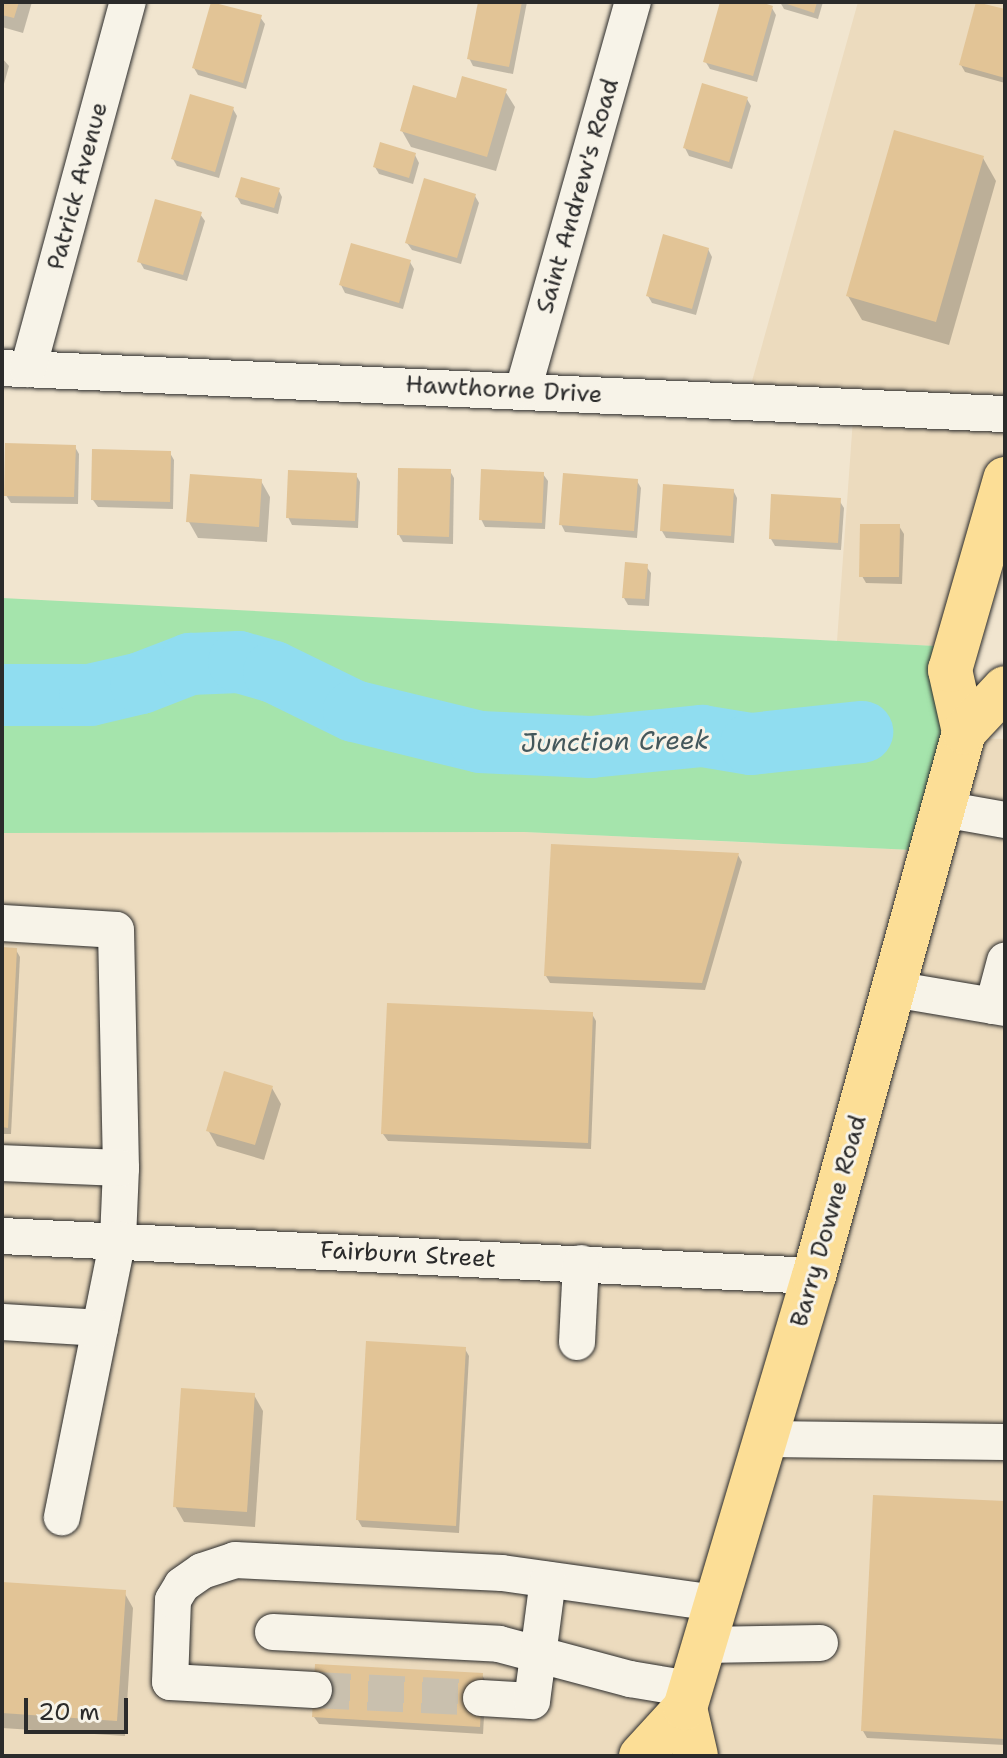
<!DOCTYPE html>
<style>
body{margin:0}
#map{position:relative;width:1007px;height:1758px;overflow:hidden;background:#f1e5cf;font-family:"Shantell Sans",sans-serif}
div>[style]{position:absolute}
.built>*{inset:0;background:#ecdbbe}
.green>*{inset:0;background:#a5e4ac}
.shadow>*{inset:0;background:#0003}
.river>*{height:62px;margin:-31px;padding:0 31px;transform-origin:31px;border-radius:31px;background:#90ddf0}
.building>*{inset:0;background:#e2c496}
.minor-tunnel>*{height:36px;margin-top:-18px;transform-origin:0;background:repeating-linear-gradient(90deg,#c9c0ae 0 36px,transparent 0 54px)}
.roads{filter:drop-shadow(0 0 2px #2b2b2b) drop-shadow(0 0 2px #2b2b2b)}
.minor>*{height:36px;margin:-18px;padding:0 18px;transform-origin:18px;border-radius:18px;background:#f7f3e8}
.major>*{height:44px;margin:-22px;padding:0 22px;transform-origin:22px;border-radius:22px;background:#fcde96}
span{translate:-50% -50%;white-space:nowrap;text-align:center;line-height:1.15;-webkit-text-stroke:6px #f7f3e8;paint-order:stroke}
.street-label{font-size:24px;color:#2b2b2b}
.water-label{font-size:26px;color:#44585c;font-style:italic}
.frame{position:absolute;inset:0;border:4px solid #2b2b2b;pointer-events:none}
.scale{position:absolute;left:24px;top:1698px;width:104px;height:36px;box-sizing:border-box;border:4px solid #2b2b2b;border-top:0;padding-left:10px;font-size:24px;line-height:28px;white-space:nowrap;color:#2b2b2b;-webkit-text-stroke:6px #f7f3e8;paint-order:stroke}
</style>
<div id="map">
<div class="built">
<div style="clip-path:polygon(858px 2px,1005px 2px,1005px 469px,955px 647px,837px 641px,854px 405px,747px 399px)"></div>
<div style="clip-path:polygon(965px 738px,1005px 739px,1005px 1756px,2px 1756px,2px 833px,524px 832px,933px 851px)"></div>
</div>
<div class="green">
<div style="clip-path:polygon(2px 598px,955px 647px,934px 851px,524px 832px,2px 833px)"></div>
</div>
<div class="shadow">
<div style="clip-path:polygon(2px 2px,32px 2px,23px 33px,2px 27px)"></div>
<div style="clip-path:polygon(480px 2px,527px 2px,513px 74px,473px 66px,469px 58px)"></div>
<div style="clip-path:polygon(722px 2px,753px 2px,772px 8px,776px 15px,757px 82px,710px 69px,705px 61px)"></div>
<div style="clip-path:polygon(780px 2px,823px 2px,818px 19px,784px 9px)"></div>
<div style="clip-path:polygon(1005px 11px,1005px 83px,965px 72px,961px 65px)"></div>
<div style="clip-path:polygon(260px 17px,265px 24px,246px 89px,198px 75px,194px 68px)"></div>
<div style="clip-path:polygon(2px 58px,9px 66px,2px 91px)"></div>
<div style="clip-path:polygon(505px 91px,515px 107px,496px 171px,411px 147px,402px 131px,457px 100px)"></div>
<div style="clip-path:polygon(747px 99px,751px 106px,732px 169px,689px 156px,685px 148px)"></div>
<div style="clip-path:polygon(233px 109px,237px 116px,219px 178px,177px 166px,173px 159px)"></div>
<div style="clip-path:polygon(415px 155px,419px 163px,413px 184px,379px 174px,375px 167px)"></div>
<div style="clip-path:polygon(983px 158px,996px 181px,949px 345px,862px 320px,848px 296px)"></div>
<div style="clip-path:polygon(278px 189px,282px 197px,278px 214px,241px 204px,237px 197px)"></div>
<div style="clip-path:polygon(475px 196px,479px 203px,461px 264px,412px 250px,407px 243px)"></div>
<div style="clip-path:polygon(200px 214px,205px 221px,187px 281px,144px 269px,140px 262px)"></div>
<div style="clip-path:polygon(708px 249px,712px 257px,696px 315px,652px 303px,648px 296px)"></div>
<div style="clip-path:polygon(410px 262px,414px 269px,403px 309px,345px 293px,341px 285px)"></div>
<div style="clip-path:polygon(75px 447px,79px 454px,78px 504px,11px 503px,6px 495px)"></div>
<div style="clip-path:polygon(170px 453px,174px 460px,173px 509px,98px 507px,93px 500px)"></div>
<div style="clip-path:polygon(450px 471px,454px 478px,453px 544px,403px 542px,399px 535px)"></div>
<div style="clip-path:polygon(543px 474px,548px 481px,545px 529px,485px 527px,481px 519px)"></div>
<div style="clip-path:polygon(356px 475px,360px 482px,358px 528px,292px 525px,288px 517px)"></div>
<div style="clip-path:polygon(261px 481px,270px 497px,267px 542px,198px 538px,189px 522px)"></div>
<div style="clip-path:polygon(637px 481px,641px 488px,637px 538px,565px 532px,561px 524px)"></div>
<div style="clip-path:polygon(733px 490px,737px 498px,734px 543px,666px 538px,662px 531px)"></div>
<div style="clip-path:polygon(839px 500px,844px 508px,841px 550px,775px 546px,771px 539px)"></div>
<div style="clip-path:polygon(899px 526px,904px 534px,902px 584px,866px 583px,862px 576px)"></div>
<div style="clip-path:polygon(646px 566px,651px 573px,649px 606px,628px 605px,624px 598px)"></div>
<div style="clip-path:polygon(738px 855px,742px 862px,705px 990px,550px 983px,546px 976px)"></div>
<div style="clip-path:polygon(2px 949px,16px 950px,20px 957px,11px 1134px,2px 1134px)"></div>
<div style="clip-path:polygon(592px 1014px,596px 1021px,591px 1149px,388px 1141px,383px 1134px)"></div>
<div style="clip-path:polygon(272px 1088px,281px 1104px,264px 1160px,217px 1146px,208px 1130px)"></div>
<div style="clip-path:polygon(465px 1349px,469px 1356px,459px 1533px,362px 1527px,358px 1520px)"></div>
<div style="clip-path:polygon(254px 1395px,263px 1411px,255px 1527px,184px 1522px,175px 1506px)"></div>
<div style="clip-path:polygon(1005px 1503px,1005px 1745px,867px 1738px,863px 1731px)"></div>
<div style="clip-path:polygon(2px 1584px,124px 1592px,133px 1608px,125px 1736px,2px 1728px)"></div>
<div style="clip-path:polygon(482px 1675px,486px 1682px,483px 1734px,319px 1724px,314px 1717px)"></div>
</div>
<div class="river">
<div style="left:2px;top:695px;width:88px"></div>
<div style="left:90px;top:695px;width:52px;rotate:-13.2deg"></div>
<div style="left:141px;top:683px;width:53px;rotate:-21.2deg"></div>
<div style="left:190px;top:664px;width:49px;rotate:-2.3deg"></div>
<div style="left:239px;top:662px;width:36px;rotate:16deg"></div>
<div style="left:274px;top:672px;width:89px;rotate:26deg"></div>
<div style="left:354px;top:711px;width:130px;rotate:13.8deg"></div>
<div style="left:480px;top:742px;width:111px;rotate:2.6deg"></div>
<div style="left:591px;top:747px;width:112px;rotate:-5.7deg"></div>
<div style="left:702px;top:736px;width:50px;rotate:9.3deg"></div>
<div style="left:751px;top:744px;width:112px;rotate:-6.2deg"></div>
</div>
<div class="building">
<div style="clip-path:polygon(2px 2px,19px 2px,14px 18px,2px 15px)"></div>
<div style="clip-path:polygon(211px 2px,262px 15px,243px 83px,192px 68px)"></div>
<div style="clip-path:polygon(478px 2px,522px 2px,509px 67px,467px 59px)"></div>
<div style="clip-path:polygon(720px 2px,760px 2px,773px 6px,753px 76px,703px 62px)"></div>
<div style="clip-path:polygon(781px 2px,817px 2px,814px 13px)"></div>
<div style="clip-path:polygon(976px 2px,1005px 9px,1005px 78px,959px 65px)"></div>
<div style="clip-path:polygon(462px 76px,507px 89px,487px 157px,400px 131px,413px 85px,456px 98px)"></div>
<div style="clip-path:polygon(702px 83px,748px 97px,729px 162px,683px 148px)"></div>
<div style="clip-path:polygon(190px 94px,234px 107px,215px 172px,171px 159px)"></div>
<div style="clip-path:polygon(894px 130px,984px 156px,936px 322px,846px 296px)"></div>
<div style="clip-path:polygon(380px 142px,416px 153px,409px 178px,373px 167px)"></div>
<div style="clip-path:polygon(241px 177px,280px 188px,274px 208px,235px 197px)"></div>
<div style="clip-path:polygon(424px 178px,476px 194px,457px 258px,405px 243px)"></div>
<div style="clip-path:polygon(155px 199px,202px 212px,183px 275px,137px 262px)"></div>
<div style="clip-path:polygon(663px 234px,709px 248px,692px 309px,646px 296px)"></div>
<div style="clip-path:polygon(351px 243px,411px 260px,399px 303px,339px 285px)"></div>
<div style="clip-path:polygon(5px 443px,76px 445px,74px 497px,4px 496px)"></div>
<div style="clip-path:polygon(92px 449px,171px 451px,170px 502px,91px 500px)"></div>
<div style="clip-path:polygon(398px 468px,451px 469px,449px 537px,397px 535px)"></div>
<div style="clip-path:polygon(481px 469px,544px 472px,542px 523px,479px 520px)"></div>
<div style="clip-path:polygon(288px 470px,357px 473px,355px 521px,286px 518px)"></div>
<div style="clip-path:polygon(563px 473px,638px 479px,634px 531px,559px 525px)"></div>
<div style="clip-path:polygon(190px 474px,262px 479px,259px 527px,186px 522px)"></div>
<div style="clip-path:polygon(663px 484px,734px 489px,731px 536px,660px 531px)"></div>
<div style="clip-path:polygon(771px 494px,841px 498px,838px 543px,769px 539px)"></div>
<div style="clip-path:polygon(860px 524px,900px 524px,899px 577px,859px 577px)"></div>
<div style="clip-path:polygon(625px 562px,648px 564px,645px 599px,622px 598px)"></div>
<div style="clip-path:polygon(551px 844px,739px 853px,702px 983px,544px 976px)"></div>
<div style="clip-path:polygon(2px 947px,17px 948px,8px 1128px,2px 1127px)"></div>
<div style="clip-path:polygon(387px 1003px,593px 1012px,588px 1143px,381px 1134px)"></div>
<div style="clip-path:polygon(224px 1071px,273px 1086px,255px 1145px,206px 1131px)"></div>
<div style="clip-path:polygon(366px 1341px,466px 1347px,456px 1526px,356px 1520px)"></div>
<div style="clip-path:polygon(181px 1388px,255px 1393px,247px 1512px,173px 1507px)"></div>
<div style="clip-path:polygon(873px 1495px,1005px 1501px,1005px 1739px,861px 1731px)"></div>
<div style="clip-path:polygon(2px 1582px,126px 1590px,117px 1721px,2px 1713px)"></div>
<div style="clip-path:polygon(315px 1664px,483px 1673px,480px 1727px,312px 1717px)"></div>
</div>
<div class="minor-tunnel">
<div style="left:314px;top:1690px;width:167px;rotate:2.7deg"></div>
</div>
<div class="roads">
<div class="minor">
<div style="left:2px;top:368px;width:1004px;rotate:2.63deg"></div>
<div style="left:28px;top:369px;width:380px;rotate:-74.8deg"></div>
<div style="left:523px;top:390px;width:403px;rotate:-74.2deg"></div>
<div style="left:943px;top:809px;width:63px;rotate:10.1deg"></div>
<div style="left:2px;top:923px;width:114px;rotate:3.5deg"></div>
<div style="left:116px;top:930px;width:238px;rotate:88.8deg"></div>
<div style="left:121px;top:1168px;width:71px;rotate:92.4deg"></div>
<div style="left:118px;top:1239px;width:284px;rotate:101.4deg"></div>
<div style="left:893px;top:989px;width:114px;rotate:9.6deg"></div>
<div style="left:993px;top:1006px;width:47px;rotate:-75.1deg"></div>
<div style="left:2px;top:1163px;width:119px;rotate:2.4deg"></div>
<div style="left:2px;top:1236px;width:813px;rotate:2.82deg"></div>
<div style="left:2px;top:1322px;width:98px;rotate:3.5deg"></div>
<div style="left:577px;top:1342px;width:79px;rotate:-87.1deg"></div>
<div style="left:766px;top:1439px;width:239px;rotate:0.7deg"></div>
<div style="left:273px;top:1632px;width:226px;rotate:3deg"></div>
<div style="left:499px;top:1644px;width:136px;rotate:15deg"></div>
<div style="left:630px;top:1679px;width:61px;rotate:9.5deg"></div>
<div style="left:704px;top:1645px;width:116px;rotate:-1deg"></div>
<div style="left:314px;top:1690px;width:144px;rotate:-176.8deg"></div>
<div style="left:170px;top:1682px;width:82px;rotate:-87.9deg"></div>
<div style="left:173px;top:1600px;width:17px;rotate:-59deg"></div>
<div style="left:182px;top:1585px;width:24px;rotate:-35deg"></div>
<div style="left:202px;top:1571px;width:35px;rotate:-18deg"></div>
<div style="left:235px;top:1560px;width:267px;rotate:2.8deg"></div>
<div style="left:502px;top:1573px;width:216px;rotate:8deg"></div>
<div style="left:481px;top:1698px;width:51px;rotate:3.4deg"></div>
<div style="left:532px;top:1701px;width:122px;rotate:-82.5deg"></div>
</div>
<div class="major">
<div style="left:964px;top:732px;width:64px;rotate:-102.7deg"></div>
<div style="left:950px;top:670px;width:199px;rotate:-73.9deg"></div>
<div style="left:685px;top:1708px;width:49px;rotate:77.1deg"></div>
<div style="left:641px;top:1756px;width:65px;rotate:-47.5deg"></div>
<div style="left:685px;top:1708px;width:451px;rotate:-73.4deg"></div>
<div style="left:814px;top:1276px;width:564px;rotate:-74.58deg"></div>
<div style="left:964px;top:732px;width:60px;rotate:-47deg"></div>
</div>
</div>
<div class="street-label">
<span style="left:78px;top:186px;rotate:-75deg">Patrick Avenue</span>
<span style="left:578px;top:196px;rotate:-74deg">Saint Andrew's Road</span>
<span style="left:504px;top:390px;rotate:3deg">Hawthorne Drive</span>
<span style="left:829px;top:1221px;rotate:-74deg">Barry Downe Road</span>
<span style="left:408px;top:1255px;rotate:3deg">Fairburn Street</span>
</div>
<div class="water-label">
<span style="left:615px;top:741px;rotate:-1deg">Junction Creek</span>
</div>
<div class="frame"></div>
<div class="scale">20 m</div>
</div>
